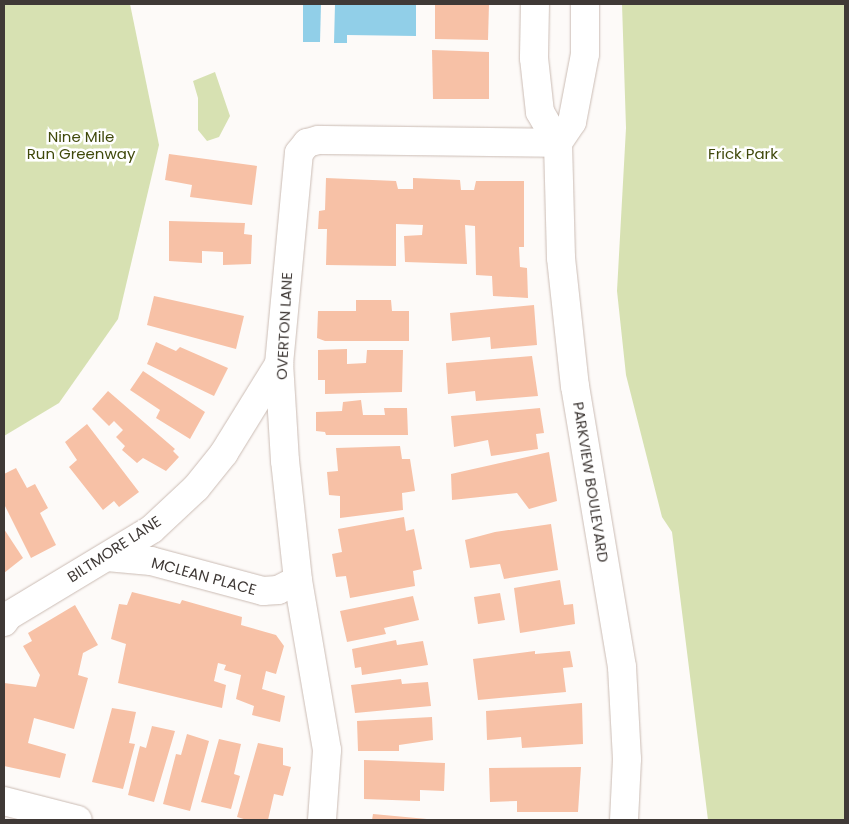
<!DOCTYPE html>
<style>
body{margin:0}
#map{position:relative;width:849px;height:824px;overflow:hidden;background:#fdfaf8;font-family:Poppins,sans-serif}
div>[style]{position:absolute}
.green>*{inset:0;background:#d7e1b2}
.water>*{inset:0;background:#91cfe8}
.building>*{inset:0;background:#f7c1a6}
.roads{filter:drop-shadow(0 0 1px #cbbcb4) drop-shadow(0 0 1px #cbbcb4)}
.minor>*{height:28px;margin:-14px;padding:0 14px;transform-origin:14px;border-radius:14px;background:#fff}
span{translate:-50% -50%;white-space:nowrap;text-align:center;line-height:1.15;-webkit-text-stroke:5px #fff;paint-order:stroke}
.park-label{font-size:15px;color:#40490b}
.street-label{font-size:15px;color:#3f3936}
.frame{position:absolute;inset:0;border:5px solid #3f3936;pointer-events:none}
</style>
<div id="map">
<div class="green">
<div style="clip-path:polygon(4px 4px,130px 4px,159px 145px,118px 319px,59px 403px,4px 436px)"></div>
<div style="clip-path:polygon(622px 4px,845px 4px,845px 820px,708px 820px,672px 532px,662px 517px,626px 375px,617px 291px,626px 128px)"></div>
<div style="clip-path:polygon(215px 72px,230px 116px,219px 137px,207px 141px,198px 130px,198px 98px,193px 81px)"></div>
</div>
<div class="water">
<div style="clip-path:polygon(303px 4px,321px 4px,320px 42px,303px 42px)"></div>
<div style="clip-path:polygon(335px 4px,416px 4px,416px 36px,347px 35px,347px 43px,334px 43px)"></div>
</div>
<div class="building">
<div style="clip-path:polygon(435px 4px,489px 4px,488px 40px,435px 39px)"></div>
<div style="clip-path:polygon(432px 50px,489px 52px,489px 99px,433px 99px)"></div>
<div style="clip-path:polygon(169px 154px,257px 166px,252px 205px,190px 197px,192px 185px,165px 180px)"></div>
<div style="clip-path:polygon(326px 178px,396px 181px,398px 189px,413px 189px,413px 178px,460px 180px,461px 190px,474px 190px,476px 181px,524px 181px,524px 247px,519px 247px,520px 267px,527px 268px,528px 298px,493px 296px,492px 276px,476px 275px,475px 226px,465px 225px,467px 264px,405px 262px,404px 236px,422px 235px,423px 225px,396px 224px,396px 266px,326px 265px,327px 229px,318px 229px,319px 211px,325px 210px)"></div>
<div style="clip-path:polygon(169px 221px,245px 223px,244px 234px,252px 235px,251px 264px,223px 265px,223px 252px,202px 251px,202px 263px,169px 261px)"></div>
<div style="clip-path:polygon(154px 296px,244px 316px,236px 349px,147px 325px)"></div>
<div style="clip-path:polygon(356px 300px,391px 300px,392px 311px,409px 311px,409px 341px,325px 341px,317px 338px,318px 311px,356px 311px)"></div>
<div style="clip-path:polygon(534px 305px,537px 345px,491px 349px,490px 337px,452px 341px,450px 313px)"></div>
<div style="clip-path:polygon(156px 342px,176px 351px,180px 347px,228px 368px,214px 396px,147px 364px)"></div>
<div style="clip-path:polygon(347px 349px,347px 364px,366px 363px,367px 350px,403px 350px,402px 392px,325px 394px,325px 380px,318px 380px,318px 350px)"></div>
<div style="clip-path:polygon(532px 356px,538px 396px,476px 401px,475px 391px,448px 394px,446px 363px)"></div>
<div style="clip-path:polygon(143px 371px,205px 412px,190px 439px,156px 418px,160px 410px,130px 390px)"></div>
<div style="clip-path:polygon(108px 391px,175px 449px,173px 451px,179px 457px,166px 471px,143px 458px,137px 463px,122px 450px,125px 446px,116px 437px,123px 430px,114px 421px,109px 426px,92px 409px)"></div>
<div style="clip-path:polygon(361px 400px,363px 415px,385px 415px,384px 408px,407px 408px,408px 435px,326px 435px,325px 432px,316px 431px,316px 412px,342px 411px,343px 402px)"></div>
<div style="clip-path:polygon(540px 408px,544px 433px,536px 434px,538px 449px,491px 456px,488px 440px,454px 447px,451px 416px)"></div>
<div style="clip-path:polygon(87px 424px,139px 492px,119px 507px,114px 501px,103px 510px,69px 467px,77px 460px,65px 442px)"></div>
<div style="clip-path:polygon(400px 446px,402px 459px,410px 459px,415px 491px,402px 493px,403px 510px,340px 518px,340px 496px,329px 495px,327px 472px,338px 471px,336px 448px)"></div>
<div style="clip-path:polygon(549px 452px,557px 501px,529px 509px,517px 493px,452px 500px,451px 474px)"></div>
<div style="clip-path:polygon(16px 468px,27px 488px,35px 484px,48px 508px,40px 513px,56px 545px,31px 558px,4px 504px,4px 474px)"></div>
<div style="clip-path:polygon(404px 517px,406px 531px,414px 529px,422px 569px,413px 571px,415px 586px,350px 598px,346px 576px,336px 577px,332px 554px,342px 552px,338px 529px)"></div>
<div style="clip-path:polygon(551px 524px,558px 570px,504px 579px,500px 564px,470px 568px,465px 540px,495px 532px)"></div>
<div style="clip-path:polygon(4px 529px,23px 558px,4px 573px)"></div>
<div style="clip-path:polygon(560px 580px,564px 605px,573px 604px,575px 624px,520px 633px,514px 588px)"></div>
<div style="clip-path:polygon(132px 592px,180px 604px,182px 600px,242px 617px,241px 625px,276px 635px,284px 646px,276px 674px,266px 671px,262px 689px,285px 696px,280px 722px,252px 715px,254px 706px,236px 699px,241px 675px,224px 670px,226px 665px,218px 663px,214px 681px,226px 685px,222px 708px,118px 683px,126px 644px,111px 639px,119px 604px,127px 605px)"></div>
<div style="clip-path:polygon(500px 593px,505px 620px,478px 624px,474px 597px)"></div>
<div style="clip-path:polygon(413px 596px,419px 620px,384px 628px,386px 634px,347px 642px,340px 611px)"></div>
<div style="clip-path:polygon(75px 605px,98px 645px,83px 653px,78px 675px,88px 678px,74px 729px,34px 718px,28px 743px,66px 754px,60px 778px,4px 766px,4px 683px,36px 687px,40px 675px,23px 646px,32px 641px,28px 633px)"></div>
<div style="clip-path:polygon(396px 640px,397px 645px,423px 641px,428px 665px,362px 675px,361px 667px,355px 668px,352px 649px)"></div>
<div style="clip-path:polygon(535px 651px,535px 654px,570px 651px,573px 667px,563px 668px,566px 692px,478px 700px,473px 659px)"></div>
<div style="clip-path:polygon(401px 679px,402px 684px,428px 682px,431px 706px,355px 713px,351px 685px)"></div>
<div style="clip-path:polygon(582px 703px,583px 744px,522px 748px,521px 737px,487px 740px,486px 711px)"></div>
<div style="clip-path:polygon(112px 708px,136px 712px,129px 743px,135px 744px,123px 789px,92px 782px)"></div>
<div style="clip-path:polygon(432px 717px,433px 740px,399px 745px,399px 751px,358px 751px,357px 721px)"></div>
<div style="clip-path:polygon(152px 726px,175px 731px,154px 802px,128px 795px,140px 746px,146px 748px)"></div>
<div style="clip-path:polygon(187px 734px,209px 741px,190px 811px,163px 804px,176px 754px,181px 755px)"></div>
<div style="clip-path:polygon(219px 739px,241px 744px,234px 774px,240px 776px,231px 809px,201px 802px)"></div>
<div style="clip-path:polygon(258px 743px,283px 748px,283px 765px,291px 767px,283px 796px,274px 794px,268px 820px,247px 820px,237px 817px)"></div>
<div style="clip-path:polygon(364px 760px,445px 763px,444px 791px,420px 790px,420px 801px,364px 799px)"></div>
<div style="clip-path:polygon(581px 767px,578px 812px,517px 812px,517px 801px,490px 802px,489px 768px)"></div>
<div style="clip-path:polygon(373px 814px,427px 819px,427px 820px,372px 820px)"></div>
</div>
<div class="roads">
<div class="minor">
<div style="left:535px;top:4px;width:54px;rotate:91.1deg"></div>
<div style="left:534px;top:58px;width:54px;rotate:83.7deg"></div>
<div style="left:540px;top:112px;width:36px;rotate:60deg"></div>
<div style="left:585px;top:4px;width:50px;rotate:90deg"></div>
<div style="left:585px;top:54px;width:69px;rotate:100.8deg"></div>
<div style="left:572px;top:122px;width:25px;rotate:124deg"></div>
<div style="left:558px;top:143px;width:115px;rotate:88.5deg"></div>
<div style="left:561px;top:258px;width:129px;rotate:83.8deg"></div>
<div style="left:575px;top:386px;width:285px;rotate:80.5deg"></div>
<div style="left:622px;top:667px;width:92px;rotate:86.9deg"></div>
<div style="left:627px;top:759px;width:61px;rotate:92.8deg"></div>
<div style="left:107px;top:557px;width:44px;rotate:5.2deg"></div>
<div style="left:151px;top:561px;width:116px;rotate:15deg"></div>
<div style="left:263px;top:591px;width:15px;rotate:-4deg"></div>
<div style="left:278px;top:590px;width:22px;rotate:-27deg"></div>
<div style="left:4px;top:622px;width:7px;rotate:-56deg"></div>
<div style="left:8px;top:616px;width:168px;rotate:-31.1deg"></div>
<div style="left:152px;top:529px;width:60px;rotate:-43deg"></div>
<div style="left:196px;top:488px;width:45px;rotate:-51.3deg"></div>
<div style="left:224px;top:453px;width:105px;rotate:-58.3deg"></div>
<div style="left:4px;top:801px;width:76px;rotate:14.4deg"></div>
<div style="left:322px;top:820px;width:70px;rotate:-85.9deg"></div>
<div style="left:327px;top:750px;width:172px;rotate:-99.7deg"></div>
<div style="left:298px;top:580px;width:120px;rotate:-96.2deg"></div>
<div style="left:285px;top:461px;width:97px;rotate:-93.5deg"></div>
<div style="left:279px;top:364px;width:212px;rotate:-84.6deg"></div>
<div style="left:299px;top:153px;width:13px;rotate:-51deg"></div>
<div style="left:307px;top:143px;width:11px;rotate:-15deg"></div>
<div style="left:318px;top:140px;width:240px;rotate:0.7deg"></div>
</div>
</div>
<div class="park-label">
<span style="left:81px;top:145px">Nine Mile<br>Run Greenway</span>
<span style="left:743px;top:154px">Frick Park</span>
</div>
<div class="street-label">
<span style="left:284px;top:326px;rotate:-87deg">OVERTON LANE</span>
<span style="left:591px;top:482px;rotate:81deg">PARKVIEW BOULEVARD</span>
<span style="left:114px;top:549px;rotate:-33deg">BILTMORE LANE</span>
<span style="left:204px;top:576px;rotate:15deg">MCLEAN PLACE</span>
</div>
<div class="frame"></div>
</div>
